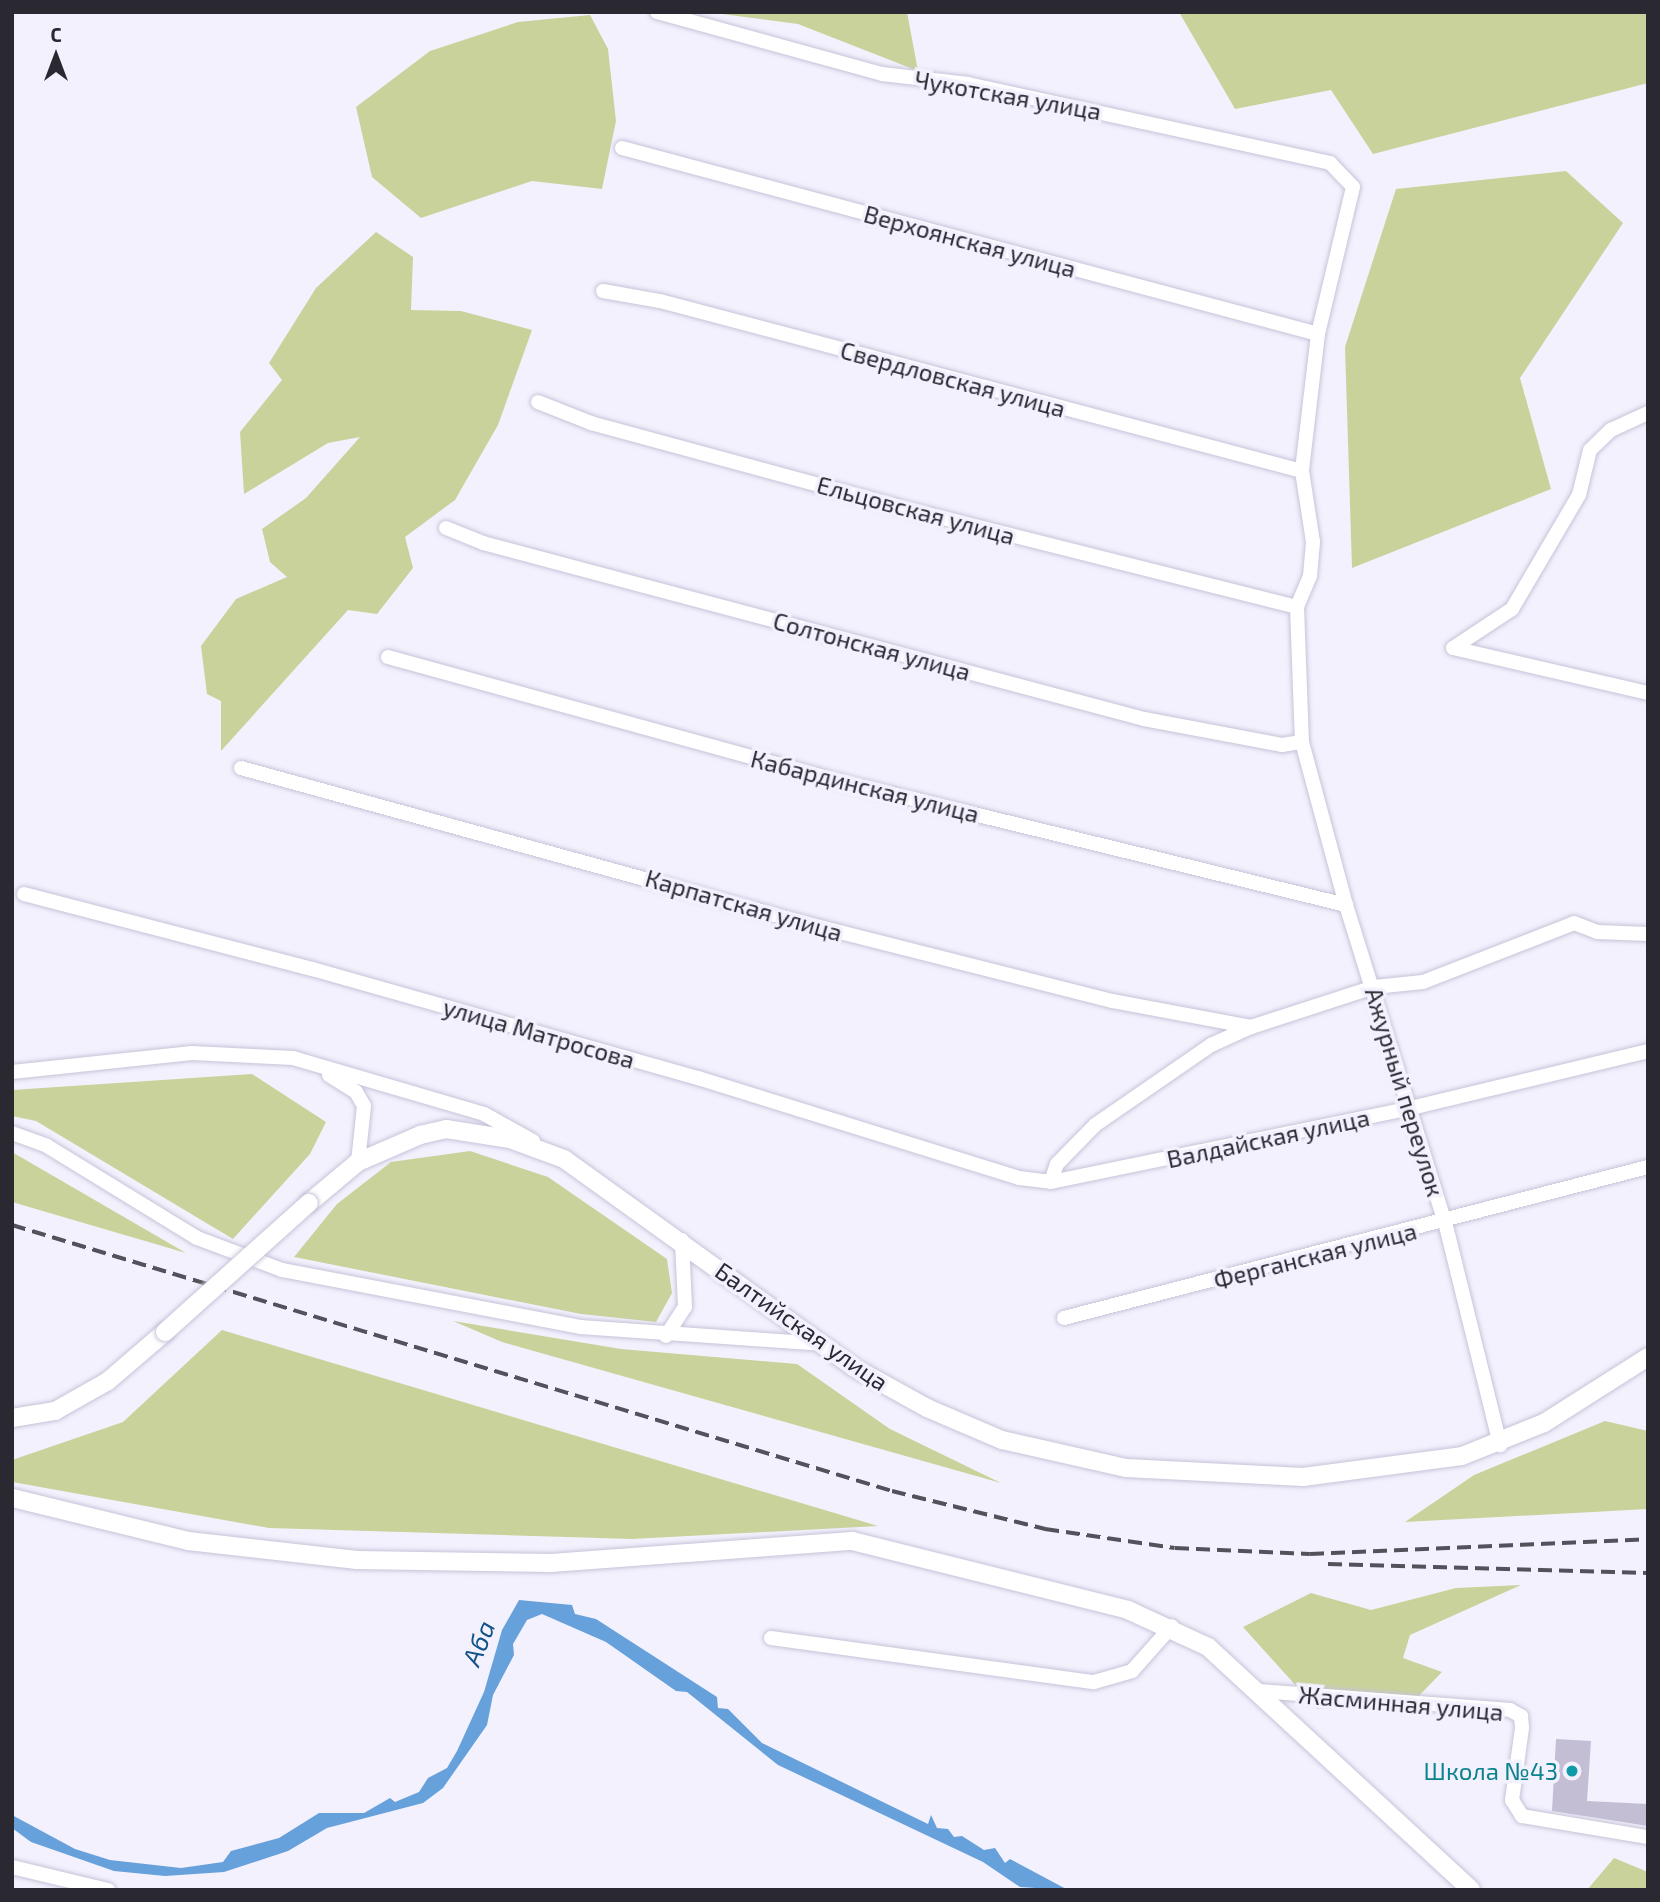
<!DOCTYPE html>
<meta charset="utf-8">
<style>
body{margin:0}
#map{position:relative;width:1660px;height:1902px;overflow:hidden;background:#f4f1fe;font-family:"Exo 2",sans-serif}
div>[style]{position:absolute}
.green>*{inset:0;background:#cad29c}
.water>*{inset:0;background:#66a1dc}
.building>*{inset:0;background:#c3bed4}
.roads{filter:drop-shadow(0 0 2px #c7c3d8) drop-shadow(0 0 2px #c7c3d8)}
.minor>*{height:14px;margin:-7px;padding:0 7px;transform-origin:7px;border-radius:7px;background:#fff}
.major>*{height:18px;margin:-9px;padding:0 9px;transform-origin:9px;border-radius:9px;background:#fff}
.rail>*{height:3.5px;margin-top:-1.75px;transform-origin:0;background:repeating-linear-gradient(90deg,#53515a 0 14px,transparent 0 21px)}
.bridges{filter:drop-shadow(0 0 2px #c7c3d8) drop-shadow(0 0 2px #c7c3d8)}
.major-bridge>*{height:18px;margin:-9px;padding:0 9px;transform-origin:9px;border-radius:9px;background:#fff}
.dots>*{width:19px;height:19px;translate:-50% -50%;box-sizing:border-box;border:4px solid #f4f1fe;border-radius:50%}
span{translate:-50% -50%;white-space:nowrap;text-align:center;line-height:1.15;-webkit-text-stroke:7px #f4f1fe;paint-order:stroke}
.street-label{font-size:24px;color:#2a2830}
.culture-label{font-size:24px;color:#0d838f}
.right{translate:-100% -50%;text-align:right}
.water-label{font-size:26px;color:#125289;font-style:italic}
.frame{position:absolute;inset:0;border:14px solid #2a2830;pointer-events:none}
.north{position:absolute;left:21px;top:21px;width:70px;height:70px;-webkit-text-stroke:5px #f4f1fe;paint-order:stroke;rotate:0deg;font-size:19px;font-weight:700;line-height:28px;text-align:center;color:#2a2830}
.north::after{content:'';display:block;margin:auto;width:24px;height:32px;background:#2a2830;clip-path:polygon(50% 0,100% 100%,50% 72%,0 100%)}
</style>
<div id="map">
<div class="green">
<div style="clip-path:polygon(707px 12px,907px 12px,918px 71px,798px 24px)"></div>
<div style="clip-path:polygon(1179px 12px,1648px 12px,1648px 83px,1373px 154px,1331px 90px,1235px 109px)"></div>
<div style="clip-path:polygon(590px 15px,608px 49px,616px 121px,602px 189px,532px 181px,421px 218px,372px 177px,356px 107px,430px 51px,518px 22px)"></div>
<div style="clip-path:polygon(1566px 171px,1623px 223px,1520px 378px,1551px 489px,1352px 568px,1345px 347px,1396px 189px)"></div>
<div style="clip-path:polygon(376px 232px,413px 257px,411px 310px,461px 311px,532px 330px,498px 425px,455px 500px,405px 537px,413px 568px,377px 614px,348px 610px,221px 751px,221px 701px,207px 694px,201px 646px,236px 599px,287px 577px,270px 562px,262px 529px,306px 498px,360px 437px,328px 443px,244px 494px,240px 432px,282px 380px,269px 363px,316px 288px)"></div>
<div style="clip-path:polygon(252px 1074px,326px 1122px,310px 1154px,233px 1239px,36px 1121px,12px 1116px,12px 1090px)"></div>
<div style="clip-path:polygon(470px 1151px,548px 1177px,667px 1259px,672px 1293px,656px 1322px,581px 1314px,294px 1257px,337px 1204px,391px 1162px)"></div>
<div style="clip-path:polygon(12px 1152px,186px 1253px,12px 1202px)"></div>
<div style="clip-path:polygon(453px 1321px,621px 1349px,797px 1364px,890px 1429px,1001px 1483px,502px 1342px)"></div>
<div style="clip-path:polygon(222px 1330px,878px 1526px,632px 1539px,269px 1528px,12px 1482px,12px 1460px,123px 1422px)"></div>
<div style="clip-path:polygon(1605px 1421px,1648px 1431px,1648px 1509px,1405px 1522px,1474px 1475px)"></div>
<div style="clip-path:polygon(1521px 1585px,1410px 1635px,1403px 1658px,1442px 1672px,1410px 1705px,1317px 1709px,1243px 1627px,1311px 1593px,1371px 1610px,1456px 1588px)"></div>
<div style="clip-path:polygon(1614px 1858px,1648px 1872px,1648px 1890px,1587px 1890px)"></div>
</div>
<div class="water">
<div style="clip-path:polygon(519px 1600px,572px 1605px,575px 1614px,596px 1619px,717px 1697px,718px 1708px,728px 1709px,762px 1743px,928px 1824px,931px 1815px,937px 1828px,948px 1829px,954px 1837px,962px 1836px,984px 1850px,995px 1848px,1005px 1863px,1010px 1859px,1068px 1890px,1020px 1887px,983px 1862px,778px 1765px,687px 1692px,676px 1691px,606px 1642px,542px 1614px,527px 1620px,513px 1644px,514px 1655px,493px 1695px,487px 1725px,443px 1788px,423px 1803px,327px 1828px,288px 1851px,224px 1872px,165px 1876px,114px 1871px,31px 1842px,12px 1828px,12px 1815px,75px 1849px,110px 1860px,181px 1868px,223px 1862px,231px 1851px,279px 1838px,319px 1813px,364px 1813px,390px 1798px,395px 1802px,419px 1792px,428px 1778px,447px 1768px,457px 1751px,484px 1692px,502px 1630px)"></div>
</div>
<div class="building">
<div style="clip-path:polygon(1556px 1739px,1591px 1741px,1587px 1801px,1648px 1804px,1648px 1826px,1552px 1811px)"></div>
</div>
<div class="roads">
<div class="minor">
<div style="left:657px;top:12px;width:233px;rotate:15.4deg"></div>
<div style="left:882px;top:74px;width:87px;rotate:6.6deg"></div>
<div style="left:968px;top:84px;width:371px;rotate:12.3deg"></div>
<div style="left:1330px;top:163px;width:33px;rotate:46deg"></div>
<div style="left:1353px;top:187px;width:151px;rotate:103.4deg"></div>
<div style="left:1318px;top:334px;width:138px;rotate:96.7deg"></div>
<div style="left:1302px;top:471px;width:72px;rotate:81.2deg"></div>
<div style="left:1313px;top:542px;width:34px;rotate:95deg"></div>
<div style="left:1310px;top:576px;width:34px;rotate:113deg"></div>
<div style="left:1297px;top:607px;width:135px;rotate:87.9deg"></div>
<div style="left:1302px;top:742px;width:169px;rotate:74.9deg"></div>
<div style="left:1346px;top:905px;width:332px;rotate:72.7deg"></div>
<div style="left:1445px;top:1222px;width:230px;rotate:76.1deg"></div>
<div style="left:622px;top:148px;width:720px;rotate:14.96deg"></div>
<div style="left:603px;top:291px;width:58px;rotate:10deg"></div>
<div style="left:660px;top:301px;width:664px;rotate:14.83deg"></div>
<div style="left:538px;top:402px;width:57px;rotate:21.6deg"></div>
<div style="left:591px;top:423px;width:336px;rotate:15.2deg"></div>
<div style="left:915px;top:511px;width:394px;rotate:14.1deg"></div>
<div style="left:446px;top:528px;width:40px;rotate:22deg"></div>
<div style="left:483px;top:543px;width:684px;rotate:14.91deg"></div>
<div style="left:1144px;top:719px;width:140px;rotate:10.7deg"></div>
<div style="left:1282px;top:745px;width:20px;rotate:-9deg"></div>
<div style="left:1453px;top:648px;width:71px;rotate:-33.5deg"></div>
<div style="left:1512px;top:609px;width:132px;rotate:-59.6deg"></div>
<div style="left:1579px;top:495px;width:46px;rotate:-76.3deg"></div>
<div style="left:1590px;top:450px;width:29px;rotate:-44deg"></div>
<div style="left:1611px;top:430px;width:41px;rotate:-24.7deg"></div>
<div style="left:1453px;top:648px;width:200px;rotate:13deg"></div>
<div style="left:388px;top:657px;width:468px;rotate:15.4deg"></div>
<div style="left:839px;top:781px;width:522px;rotate:13.74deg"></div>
<div style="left:241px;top:768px;width:584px;rotate:15.39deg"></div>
<div style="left:804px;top:923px;width:318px;rotate:14.2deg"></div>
<div style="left:1112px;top:1001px;width:141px;rotate:10.6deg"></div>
<div style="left:24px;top:894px;width:298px;rotate:14.6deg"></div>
<div style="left:312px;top:969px;width:401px;rotate:15.8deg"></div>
<div style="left:698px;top:1078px;width:336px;rotate:17.3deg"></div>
<div style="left:1019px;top:1178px;width:32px;rotate:7deg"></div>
<div style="left:1051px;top:1182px;width:368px;rotate:-11.6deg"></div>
<div style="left:1411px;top:1108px;width:244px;rotate:-13.5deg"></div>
<div style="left:12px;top:1072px;width:181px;rotate:-6deg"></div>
<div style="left:192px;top:1053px;width:101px;rotate:2.8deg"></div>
<div style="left:293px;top:1058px;width:199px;rotate:16.3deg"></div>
<div style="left:484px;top:1114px;width:56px;rotate:28.9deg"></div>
<div style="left:329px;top:1075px;width:32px;rotate:32deg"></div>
<div style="left:356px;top:1092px;width:16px;rotate:60deg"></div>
<div style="left:364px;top:1106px;width:56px;rotate:96.1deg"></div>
<div style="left:12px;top:1133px;width:37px;rotate:20deg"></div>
<div style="left:47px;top:1146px;width:176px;rotate:31.5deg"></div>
<div style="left:197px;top:1238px;width:91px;rotate:20.6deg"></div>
<div style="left:282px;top:1270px;width:303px;rotate:10.8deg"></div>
<div style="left:580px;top:1327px;width:242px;rotate:4deg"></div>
<div style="left:1051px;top:1182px;width:19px;rotate:-72deg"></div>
<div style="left:1057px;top:1164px;width:54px;rotate:-45.7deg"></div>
<div style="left:1095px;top:1125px;width:141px;rotate:-34.6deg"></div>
<div style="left:1211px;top:1045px;width:44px;rotate:-24.2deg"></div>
<div style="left:1251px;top:1027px;width:129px;rotate:-18deg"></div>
<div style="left:1374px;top:987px;width:49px;rotate:-5.8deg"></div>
<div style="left:1423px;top:982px;width:162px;rotate:-21.3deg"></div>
<div style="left:1574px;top:923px;width:25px;rotate:21deg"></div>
<div style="left:1597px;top:932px;width:51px;rotate:2.2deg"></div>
<div style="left:1064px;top:1318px;width:603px;rotate:-14.5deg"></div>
<div style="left:666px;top:1336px;width:35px;rotate:-57deg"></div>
<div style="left:685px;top:1307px;width:67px;rotate:-92.6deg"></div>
<div style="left:771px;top:1638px;width:326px;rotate:7.8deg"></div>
<div style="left:1094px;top:1682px;width:40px;rotate:-16deg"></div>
<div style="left:1132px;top:1671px;width:60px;rotate:-48.4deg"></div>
<div style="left:1259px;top:1691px;width:252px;rotate:4.3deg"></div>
<div style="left:1510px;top:1710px;width:13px;rotate:29deg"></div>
<div style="left:1521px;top:1716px;width:12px;rotate:85deg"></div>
<div style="left:1522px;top:1728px;width:73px;rotate:97.9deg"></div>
<div style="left:1512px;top:1800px;width:19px;rotate:58deg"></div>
<div style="left:1522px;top:1816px;width:128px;rotate:9.5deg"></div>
<div style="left:12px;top:1867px;width:99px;rotate:13.5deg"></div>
</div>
<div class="major">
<div style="left:309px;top:1203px;width:64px;rotate:-39.9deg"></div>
<div style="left:358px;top:1162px;width:68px;rotate:-23.5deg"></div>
<div style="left:420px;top:1135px;width:27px;rotate:-13deg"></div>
<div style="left:446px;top:1129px;width:65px;rotate:8.9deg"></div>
<div style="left:510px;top:1139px;width:58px;rotate:20.3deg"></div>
<div style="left:564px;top:1159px;width:356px;rotate:35.7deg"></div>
<div style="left:853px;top:1367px;width:85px;rotate:29deg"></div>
<div style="left:927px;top:1408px;width:82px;rotate:23.1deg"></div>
<div style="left:1002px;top:1440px;width:127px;rotate:12.7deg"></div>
<div style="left:1126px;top:1468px;width:177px;rotate:2.9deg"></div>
<div style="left:1303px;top:1477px;width:160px;rotate:-7.5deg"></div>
<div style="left:1462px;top:1456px;width:88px;rotate:-21.9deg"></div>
<div style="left:1544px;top:1423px;width:123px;rotate:-32.4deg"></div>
<div style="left:12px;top:1418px;width:44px;rotate:-9.2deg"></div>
<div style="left:55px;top:1411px;width:61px;rotate:-29.5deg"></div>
<div style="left:108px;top:1381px;width:75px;rotate:-40.7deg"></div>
<div style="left:12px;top:1498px;width:181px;rotate:13.7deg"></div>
<div style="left:188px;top:1541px;width:170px;rotate:6.4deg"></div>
<div style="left:357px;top:1560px;width:194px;rotate:0.9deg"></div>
<div style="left:551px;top:1563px;width:302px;rotate:-4.2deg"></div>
<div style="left:852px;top:1541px;width:284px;rotate:14deg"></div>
<div style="left:1128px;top:1610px;width:88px;rotate:24.8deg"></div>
<div style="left:1208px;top:1647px;width:358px;rotate:42.7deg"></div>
</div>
</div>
<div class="rail">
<div style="left:12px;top:1225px;width:919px;rotate:16.82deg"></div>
<div style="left:892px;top:1491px;width:158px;rotate:13.9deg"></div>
<div style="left:1045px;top:1529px;width:131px;rotate:8.3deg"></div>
<div style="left:1175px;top:1548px;width:135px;rotate:2.5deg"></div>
<div style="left:1310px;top:1554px;width:338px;rotate:-2.5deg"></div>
<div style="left:1328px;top:1564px;width:320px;rotate:1.6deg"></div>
</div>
<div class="bridges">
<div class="major-bridge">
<div style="left:165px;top:1332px;width:193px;rotate:-41.9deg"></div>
</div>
</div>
<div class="dots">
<div style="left:1572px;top:1771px;background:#0f9aa8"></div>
</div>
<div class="street-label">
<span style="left:1008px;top:95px;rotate:10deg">Чукотская улица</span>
<span style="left:970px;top:241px;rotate:15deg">Верхоянская улица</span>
<span style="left:953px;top:379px;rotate:15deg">Свердловская улица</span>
<span style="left:916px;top:510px;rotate:15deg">Ельцовская улица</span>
<span style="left:872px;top:646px;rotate:15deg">Солтонская улица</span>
<span style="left:865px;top:786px;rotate:14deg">Кабардинская улица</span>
<span style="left:744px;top:905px;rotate:16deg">Карпатская улица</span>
<span style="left:539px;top:1033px;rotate:16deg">улица Матросова</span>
<span style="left:1405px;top:1092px;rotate:73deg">Ажурный переулок</span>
<span style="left:1268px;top:1138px;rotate:-12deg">Валдайская улица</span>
<span style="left:1315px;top:1255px;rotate:-14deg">Ферганская улица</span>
<span style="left:802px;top:1326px;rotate:35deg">Балтийская улица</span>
<span style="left:1401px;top:1703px;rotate:5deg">Жасминная улица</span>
</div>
<div class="culture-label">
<span class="right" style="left:1558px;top:1771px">Школа №43</span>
</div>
<div class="water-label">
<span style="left:478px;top:1643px;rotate:-68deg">Аба</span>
</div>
<div class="frame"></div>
<div class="north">С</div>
</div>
